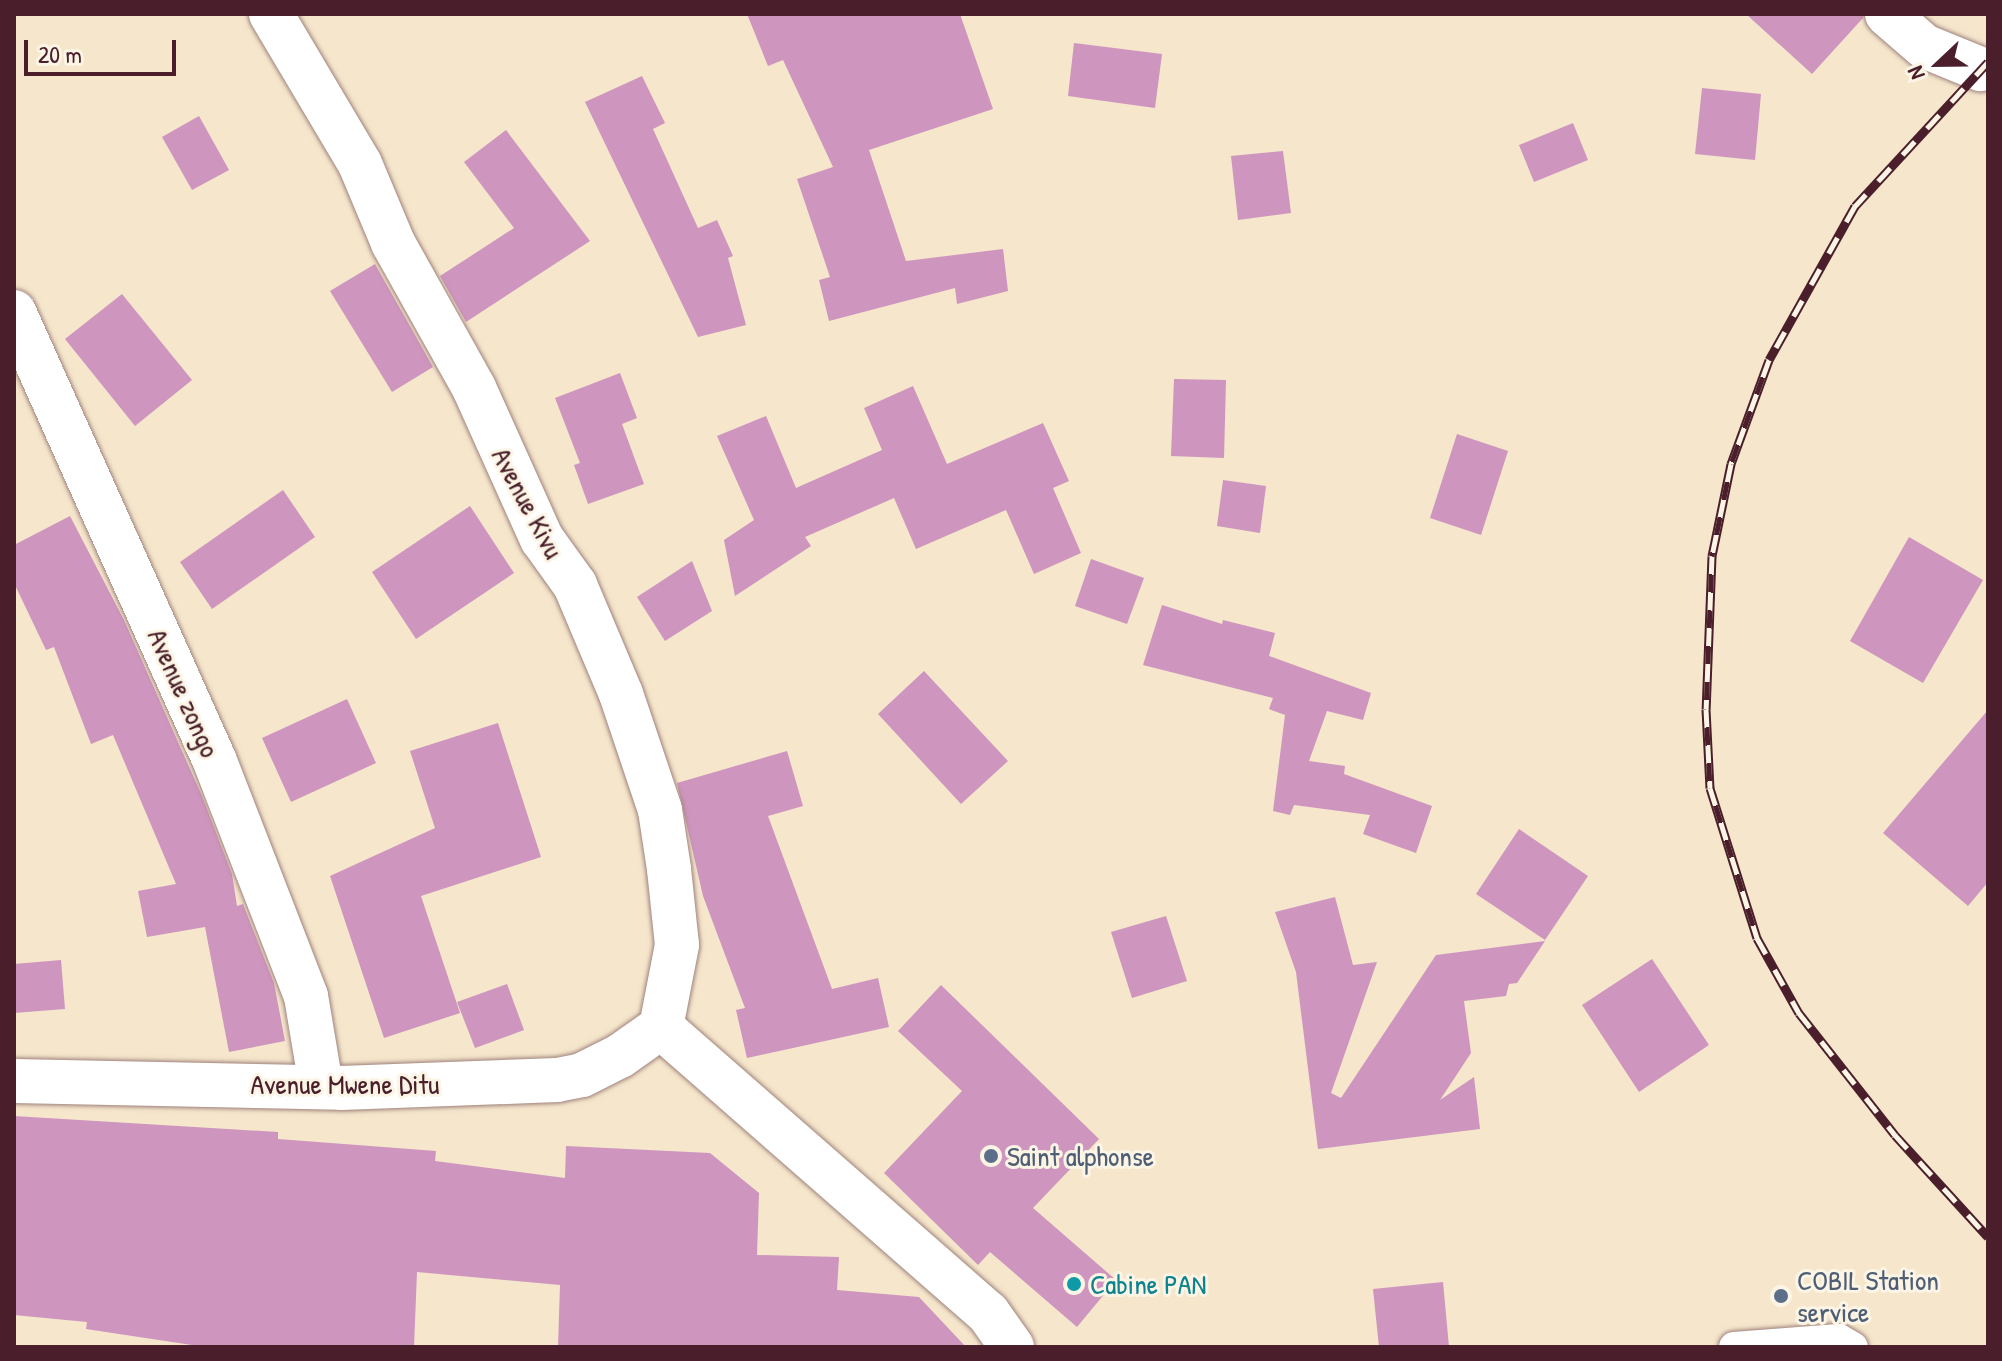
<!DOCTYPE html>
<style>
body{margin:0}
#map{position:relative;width:2002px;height:1361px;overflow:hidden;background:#f5e6cc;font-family:"Patrick Hand",sans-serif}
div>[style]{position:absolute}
.building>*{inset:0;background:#ce95be}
.roads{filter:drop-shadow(0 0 2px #a0827c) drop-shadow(0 0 2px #a0827c)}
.service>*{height:30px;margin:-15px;padding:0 15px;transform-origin:15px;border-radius:15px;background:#fff}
.minor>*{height:44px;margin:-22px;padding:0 22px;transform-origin:22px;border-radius:22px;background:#fff}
.rail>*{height:9px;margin-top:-4.5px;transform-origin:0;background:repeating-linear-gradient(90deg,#fcf5e5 0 18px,#4a1f2b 0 36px);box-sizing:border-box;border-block:2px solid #4a1f2b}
.dots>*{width:22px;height:22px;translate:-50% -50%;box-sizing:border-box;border:4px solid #fcf5e5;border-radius:50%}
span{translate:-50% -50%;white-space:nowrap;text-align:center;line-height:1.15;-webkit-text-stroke:6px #fcf5e5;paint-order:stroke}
.street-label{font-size:28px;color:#4a1f2b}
.service-label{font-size:28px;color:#4e5e75}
.left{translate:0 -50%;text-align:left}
.culture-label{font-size:28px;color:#0d838f}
.frame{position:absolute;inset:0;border:16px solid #4a1f2b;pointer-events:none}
.north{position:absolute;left:1898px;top:24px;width:80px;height:80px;-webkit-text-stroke:6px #fcf5e5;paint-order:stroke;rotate:248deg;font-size:22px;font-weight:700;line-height:32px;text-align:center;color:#4a1f2b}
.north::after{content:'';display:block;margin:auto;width:28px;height:36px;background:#4a1f2b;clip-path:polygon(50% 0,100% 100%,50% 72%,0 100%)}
.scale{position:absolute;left:24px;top:40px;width:152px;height:36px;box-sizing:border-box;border:4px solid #4a1f2b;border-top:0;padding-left:10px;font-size:24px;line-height:28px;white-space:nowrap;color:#4a1f2b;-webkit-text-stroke:6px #fcf5e5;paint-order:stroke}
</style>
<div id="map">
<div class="building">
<div style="clip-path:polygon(747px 14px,960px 14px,993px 109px,869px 150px,906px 261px,1003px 249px,1008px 291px,957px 304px,955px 288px,829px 321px,819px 280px,830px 277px,797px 179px,833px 167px,783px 60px,768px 66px)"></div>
<div style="clip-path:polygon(1746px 14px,1863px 14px,1863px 18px,1812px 74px)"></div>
<div style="clip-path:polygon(1074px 43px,1162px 54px,1155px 108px,1068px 96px)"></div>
<div style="clip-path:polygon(642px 76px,665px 123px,653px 129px,698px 228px,717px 220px,733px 256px,728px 258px,746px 325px,698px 337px,585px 102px)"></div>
<div style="clip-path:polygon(1702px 88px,1761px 94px,1755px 160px,1695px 154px)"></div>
<div style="clip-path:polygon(199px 116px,229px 170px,192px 190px,162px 137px)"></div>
<div style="clip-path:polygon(1573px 123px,1588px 160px,1534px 182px,1519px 145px)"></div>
<div style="clip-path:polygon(506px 130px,590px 241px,466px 322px,440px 276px,514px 228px,464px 162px)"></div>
<div style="clip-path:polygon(1283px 151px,1291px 213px,1238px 220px,1231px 156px)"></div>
<div style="clip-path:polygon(375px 264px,433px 367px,392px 392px,330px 291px)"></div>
<div style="clip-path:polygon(122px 294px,192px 380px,135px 426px,65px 339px)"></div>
<div style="clip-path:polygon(620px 373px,637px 418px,622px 424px,644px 484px,588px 504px,574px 465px,580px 463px,555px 398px)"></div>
<div style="clip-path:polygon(1174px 379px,1226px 380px,1224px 458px,1171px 456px)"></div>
<div style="clip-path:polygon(913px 386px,947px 464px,1043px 423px,1069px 481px,1053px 488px,1081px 553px,1034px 574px,1006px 510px,916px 549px,894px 498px,805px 537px,811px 546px,735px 596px,724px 540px,754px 520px,717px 436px,766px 416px,796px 488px,882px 450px,864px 408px)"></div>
<div style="clip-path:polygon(1457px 434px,1508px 451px,1481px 535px,1430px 518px)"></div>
<div style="clip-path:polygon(1223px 480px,1266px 486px,1260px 533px,1217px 526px)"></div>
<div style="clip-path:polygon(283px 490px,315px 537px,212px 609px,180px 562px)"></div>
<div style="clip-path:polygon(470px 506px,514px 573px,416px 639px,372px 572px)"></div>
<div style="clip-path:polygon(70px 516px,124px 620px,202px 796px,232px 874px,237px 906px,243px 904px,274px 983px,285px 1041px,229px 1052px,205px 927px,147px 937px,138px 891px,176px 884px,113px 735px,91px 744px,54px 647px,46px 650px,14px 583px,14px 545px)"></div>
<div style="clip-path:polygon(1909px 537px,1983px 580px,1923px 683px,1850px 641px)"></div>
<div style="clip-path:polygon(1091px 559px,1144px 578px,1127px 624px,1075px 606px)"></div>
<div style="clip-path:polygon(692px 561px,712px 611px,665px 641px,637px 597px)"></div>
<div style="clip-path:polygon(1162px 605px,1222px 624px,1223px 620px,1275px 633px,1269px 656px,1371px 693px,1363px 720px,1327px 711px,1309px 761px,1345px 766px,1344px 774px,1432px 806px,1416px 853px,1363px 834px,1370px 815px,1294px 805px,1290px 815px,1273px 811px,1285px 715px,1269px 709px,1273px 698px,1143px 665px)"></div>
<div style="clip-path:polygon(924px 671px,1008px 761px,961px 804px,878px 714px)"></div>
<div style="clip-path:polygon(347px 699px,376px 763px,291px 802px,262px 738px)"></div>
<div style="clip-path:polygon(1988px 710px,1988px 882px,1968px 906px,1883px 833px)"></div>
<div style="clip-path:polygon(498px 723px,541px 857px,421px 896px,460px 1013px,384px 1038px,330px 876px,435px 828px,410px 751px)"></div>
<div style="clip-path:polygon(787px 751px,803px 806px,768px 816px,832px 989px,878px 978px,889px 1027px,747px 1058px,736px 1010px,745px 1008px,703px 896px,677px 783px)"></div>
<div style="clip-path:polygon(1519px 829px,1588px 876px,1545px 940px,1476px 894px)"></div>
<div style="clip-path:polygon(1335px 897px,1353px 965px,1377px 962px,1331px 1093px,1341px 1098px,1436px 955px,1545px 941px,1517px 983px,1509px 984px,1506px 996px,1464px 1001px,1471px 1053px,1440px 1100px,1474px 1077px,1480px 1129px,1318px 1149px,1296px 972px,1275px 912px)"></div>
<div style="clip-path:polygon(1166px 916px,1187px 981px,1132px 998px,1111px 932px)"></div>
<div style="clip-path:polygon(1652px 959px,1709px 1045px,1639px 1092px,1582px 1005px)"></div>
<div style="clip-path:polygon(61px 960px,65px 1009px,14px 1013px,14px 964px)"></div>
<div style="clip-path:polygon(507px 984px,524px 1030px,475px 1048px,457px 1002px)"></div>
<div style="clip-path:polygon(941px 985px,1099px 1139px,1033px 1208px,1116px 1280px,1077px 1327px,990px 1252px,978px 1265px,884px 1173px,962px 1091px,898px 1031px)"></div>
<div style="clip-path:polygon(14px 1116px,278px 1132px,278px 1139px,436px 1151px,435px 1161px,565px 1178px,566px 1146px,710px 1153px,759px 1193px,757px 1255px,839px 1257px,837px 1290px,919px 1297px,966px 1347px,558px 1347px,560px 1285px,417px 1272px,414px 1347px,205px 1347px,86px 1329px,87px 1322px,14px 1315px)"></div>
<div style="clip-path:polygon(1443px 1282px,1449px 1347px,1379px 1347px,1373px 1289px)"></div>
</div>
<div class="roads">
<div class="service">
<div style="left:1734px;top:1347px;width:105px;rotate:-4.4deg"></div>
<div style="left:1839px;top:1339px;width:16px;rotate:30deg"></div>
</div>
<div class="minor">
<div style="left:271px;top:14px;width:174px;rotate:59.3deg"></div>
<div style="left:360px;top:164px;width:86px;rotate:67.3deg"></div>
<div style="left:393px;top:243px;width:166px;rotate:60.8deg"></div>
<div style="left:474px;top:388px;width:166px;rotate:65.8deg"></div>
<div style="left:542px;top:539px;width:57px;rotate:54.3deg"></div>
<div style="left:575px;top:585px;width:118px;rotate:67.1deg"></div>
<div style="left:621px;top:694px;width:122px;rotate:71.4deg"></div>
<div style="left:660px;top:810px;width:60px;rotate:81.3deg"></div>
<div style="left:669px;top:869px;width:76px;rotate:84deg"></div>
<div style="left:677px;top:945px;width:84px;rotate:101deg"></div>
<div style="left:1887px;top:14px;width:49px;rotate:40.9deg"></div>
<div style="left:1924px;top:46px;width:61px;rotate:22.3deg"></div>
<div style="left:14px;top:312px;width:490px;rotate:65.9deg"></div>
<div style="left:214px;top:759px;width:254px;rotate:68.8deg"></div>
<div style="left:306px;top:996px;width:91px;rotate:80.5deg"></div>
<div style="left:661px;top:1027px;width:434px;rotate:41.2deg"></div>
<div style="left:988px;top:1313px;width:42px;rotate:54.8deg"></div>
<div style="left:14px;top:1081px;width:327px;rotate:1.2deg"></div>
<div style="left:341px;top:1088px;width:216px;rotate:-2.1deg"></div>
<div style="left:557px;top:1080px;width:25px;rotate:-11deg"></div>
<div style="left:582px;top:1075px;width:42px;rotate:-26.6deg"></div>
<div style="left:620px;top:1056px;width:50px;rotate:-35.3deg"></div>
</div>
</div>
<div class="rail">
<div style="left:1988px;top:62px;width:196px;rotate:132.7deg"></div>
<div style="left:1855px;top:206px;width:176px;rotate:119.2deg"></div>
<div style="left:1769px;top:360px;width:111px;rotate:110.1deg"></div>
<div style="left:1731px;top:464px;width:94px;rotate:101.7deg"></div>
<div style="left:1712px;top:556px;width:153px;rotate:92.2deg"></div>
<div style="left:1706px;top:709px;width:79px;rotate:87.1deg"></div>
<div style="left:1710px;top:788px;width:157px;rotate:72.6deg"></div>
<div style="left:1757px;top:938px;width:86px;rotate:60.8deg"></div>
<div style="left:1799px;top:1013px;width:155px;rotate:51.8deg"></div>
<div style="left:1895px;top:1135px;width:138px;rotate:47.6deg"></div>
</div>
<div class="dots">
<div style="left:991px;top:1156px;background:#5c6f8a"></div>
<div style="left:1074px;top:1284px;background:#0f9aa8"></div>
<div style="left:1781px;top:1296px;background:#5c6f8a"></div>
</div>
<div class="street-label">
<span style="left:528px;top:503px;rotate:62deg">Avenue Kivu</span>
<span style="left:184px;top:693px;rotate:66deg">Avenue zongo</span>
<span style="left:345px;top:1084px">Avenue Mwene Ditu</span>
</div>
<div class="service-label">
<span class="left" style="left:1007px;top:1156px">Saint alphonse</span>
<span class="left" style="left:1797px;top:1296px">COBIL Station<br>service</span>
</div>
<div class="culture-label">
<span class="left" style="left:1090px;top:1284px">Cabine PAN</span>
</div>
<div class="frame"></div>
<div class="north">N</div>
<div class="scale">20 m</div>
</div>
